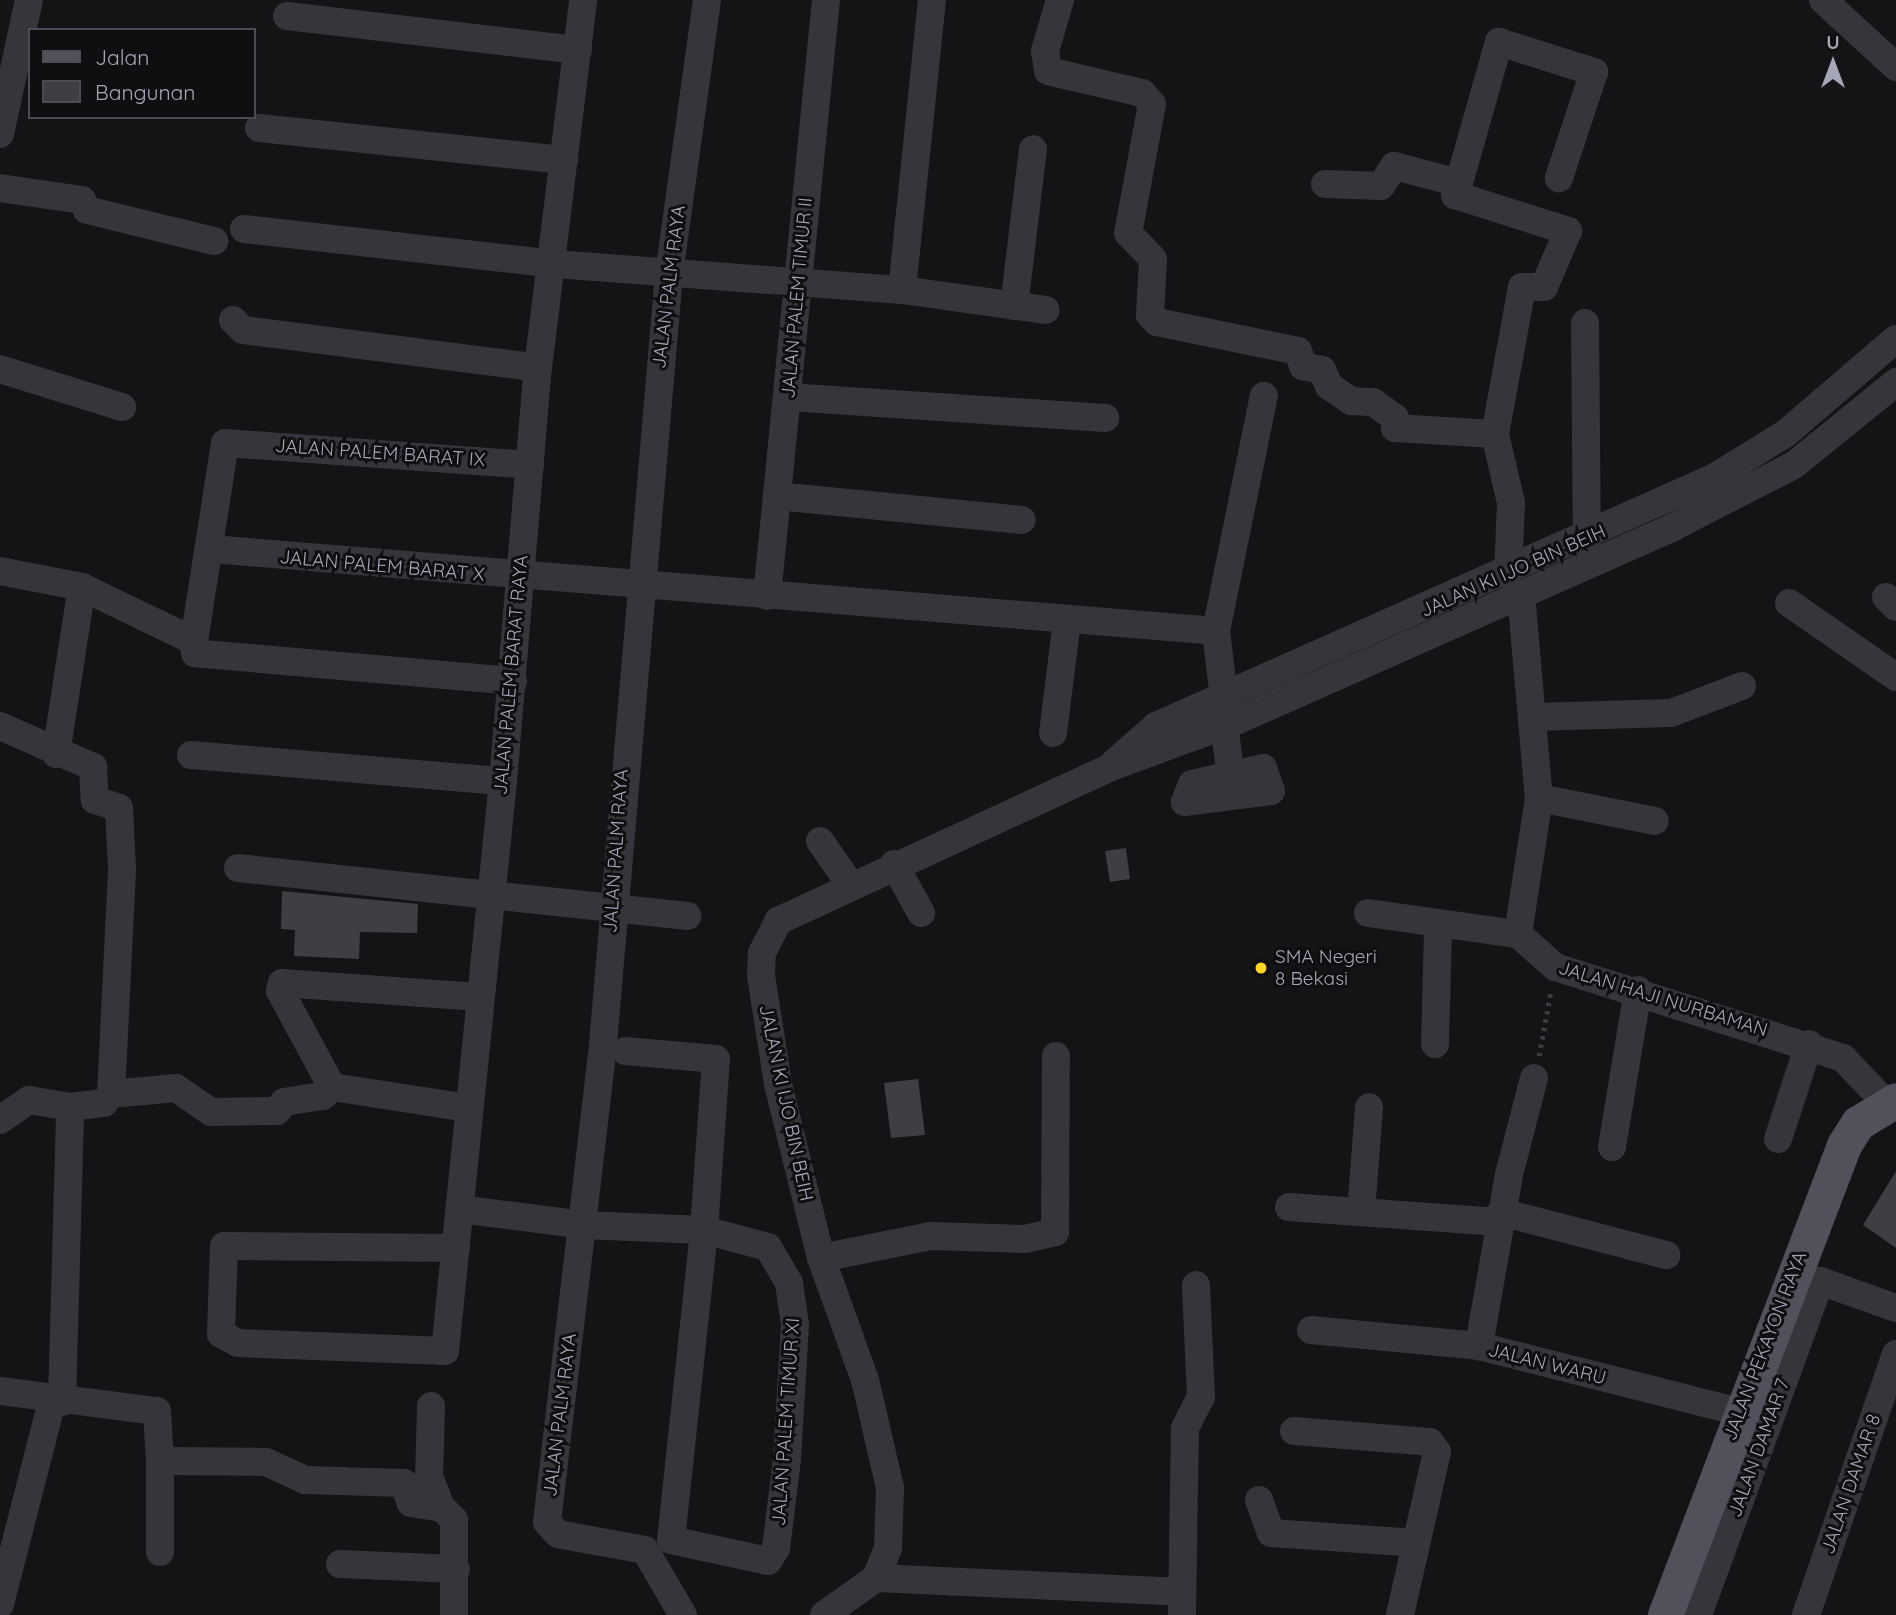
<!DOCTYPE html>
<style>
body{margin:0}
#map{position:relative;width:1896px;height:1615px;overflow:hidden;background:#141416;font-family:Quicksand,sans-serif}
div>[style]{position:absolute}
.building>*{inset:0;background:#3e3e43}
.path>*{height:4.5px;margin-top:-2.25px;transform-origin:0;background:repeating-linear-gradient(90deg,#3b3b42 0 3.5px,transparent 0 8.5px)}
.minor>*{height:28px;margin:-14px;padding:0 14px;transform-origin:14px;border-radius:14px;background:#35353b}
.major>*{height:35px;margin:-17.5px;padding:0 17.5px;transform-origin:17.5px;border-radius:17.5px;background:#50515a}
.dots>*{width:19px;height:19px;translate:-50% -50%;box-sizing:border-box;border:4px solid #0f0f11;border-radius:50%}
span{translate:-50% -50%;white-space:nowrap;text-align:center;line-height:1.15;-webkit-text-stroke:6px #0f0f11;paint-order:stroke}
.street-label{font-size:19px;color:#a5a7b7}
.poi-label{font-size:19px;color:#a5a7b7}
.left{translate:0 -50%;text-align:left}
.legend{position:absolute;left:28px;top:28px;width:228px;height:91px;box-sizing:border-box;background:#0f0f11;border:2px solid #4b4c53;margin:0;padding:9px 12px;list-style:none;font-size:21px;color:#a5a7b7}
.legend li{display:flex;align-items:center;gap:14px;height:35px}
.legend b{width:35px;border:2px solid #4b4c53}
.north{position:absolute;left:1798px;top:28px;width:70px;height:70px;-webkit-text-stroke:5px #0f0f11;paint-order:stroke;rotate:0deg;font-size:19px;font-weight:700;line-height:28px;text-align:center;color:#a5a7b7}
.north::after{content:'';display:block;margin:auto;width:24px;height:32px;background:#a5a7b7;clip-path:polygon(50% 0,100% 100%,50% 72%,0 100%)}
</style>
<div id="map">
<div class="building">
<div style="clip-path:polygon(1126px 848px,1130px 879px,1110px 882px,1105px 851px)"></div>
<div style="clip-path:polygon(282px 891px,418px 904px,417px 933px,360px 932px,359px 959px,294px 956px,295px 930px,281px 929px)"></div>
<div style="clip-path:polygon(918px 1079px,925px 1135px,891px 1138px,884px 1083px)"></div>
<div style="clip-path:polygon(1896px 1171px,1896px 1248px,1863px 1225px)"></div>
</div>
<div class="path">
<div style="left:1539px;top:1056px;width:68px;rotate:-79.8deg"></div>
</div>
<div class="minor">
<div style="left:1060px;top:0;width:53px;rotate:106.4deg"></div>
<div style="left:1045px;top:51px;width:20px;rotate:81deg"></div>
<div style="left:1048px;top:71px;width:97px;rotate:13.2deg"></div>
<div style="left:1142px;top:93px;width:15px;rotate:48deg"></div>
<div style="left:1152px;top:104px;width:131px;rotate:100.5deg"></div>
<div style="left:1128px;top:233px;width:36px;rotate:46deg"></div>
<div style="left:1153px;top:259px;width:56px;rotate:93.1deg"></div>
<div style="left:1150px;top:315px;width:10px;rotate:45deg"></div>
<div style="left:1157px;top:322px;width:144px;rotate:11.6deg"></div>
<div style="left:1298px;top:351px;width:16px;rotate:72deg"></div>
<div style="left:1303px;top:366px;width:19px;rotate:12deg"></div>
<div style="left:1322px;top:370px;width:17px;rotate:66deg"></div>
<div style="left:1329px;top:386px;width:27px;rotate:34deg"></div>
<div style="left:1351px;top:401px;width:22px;rotate:3deg"></div>
<div style="left:1373px;top:402px;width:27px;rotate:36deg"></div>
<div style="left:1395px;top:418px;width:10px;rotate:90deg"></div>
<div style="left:1395px;top:428px;width:100px;rotate:3.4deg"></div>
<div style="left:1495px;top:434px;width:71px;rotate:76.9deg"></div>
<div style="left:1511px;top:503px;width:71px;rotate:92.4deg"></div>
<div style="left:1823px;top:0;width:99px;rotate:42.5deg"></div>
<div style="left:287px;top:16px;width:293px;rotate:6.7deg"></div>
<div style="left:259px;top:128px;width:307px;rotate:6deg"></div>
<div style="left:0;top:134px;width:137px;rotate:-77.8deg"></div>
<div style="left:1459px;top:183px;width:147px;rotate:-74.2deg"></div>
<div style="left:1499px;top:42px;width:100px;rotate:17.5deg"></div>
<div style="left:1594px;top:72px;width:112px;rotate:108.3deg"></div>
<div style="left:1325px;top:184px;width:56px;rotate:2deg"></div>
<div style="left:1381px;top:186px;width:24px;rotate:-57deg"></div>
<div style="left:1394px;top:166px;width:67px;rotate:14.7deg"></div>
<div style="left:1459px;top:183px;width:13px;rotate:108deg"></div>
<div style="left:1455px;top:195px;width:119px;rotate:17.7deg"></div>
<div style="left:1568px;top:231px;width:61px;rotate:113.2deg"></div>
<div style="left:1544px;top:287px;width:22px;rotate:180deg"></div>
<div style="left:1522px;top:287px;width:149px;rotate:100.4deg"></div>
<div style="left:0;top:188px;width:83px;rotate:8.3deg"></div>
<div style="left:82px;top:200px;width:11px;rotate:63deg"></div>
<div style="left:87px;top:210px;width:131px;rotate:13.7deg"></div>
<div style="left:244px;top:229px;width:313px;rotate:6.4deg"></div>
<div style="left:555px;top:264px;width:348px;rotate:4.3deg"></div>
<div style="left:902px;top:290px;width:145px;rotate:7.9deg"></div>
<div style="left:902px;top:290px;width:292px;rotate:-84.1deg"></div>
<div style="left:1014px;top:306px;width:158px;rotate:-83.1deg"></div>
<div style="left:233px;top:320px;width:14px;rotate:45deg"></div>
<div style="left:243px;top:330px;width:297px;rotate:7.3deg"></div>
<div style="left:1585px;top:323px;width:232px;rotate:89.5deg"></div>
<div style="left:0;top:369px;width:128px;rotate:17.3deg"></div>
<div style="left:788px;top:397px;width:318px;rotate:3.8deg"></div>
<div style="left:777px;top:496px;width:246px;rotate:5.6deg"></div>
<div style="left:211px;top:549px;width:1008px;rotate:4.66deg"></div>
<div style="left:0;top:571px;width:84px;rotate:11deg"></div>
<div style="left:82px;top:587px;width:124px;rotate:25.7deg"></div>
<div style="left:1521px;top:594px;width:205px;rotate:85deg"></div>
<div style="left:1539px;top:798px;width:138px;rotate:98.8deg"></div>
<div style="left:1518px;top:934px;width:50px;rotate:41.7deg"></div>
<div style="left:1555px;top:967px;width:302px;rotate:17.5deg"></div>
<div style="left:1843px;top:1058px;width:62px;rotate:46.3deg"></div>
<div style="left:767px;top:596px;width:599px;rotate:-84.35deg"></div>
<div style="left:1886px;top:597px;width:14px;rotate:45deg"></div>
<div style="left:1789px;top:603px;width:130px;rotate:34.7deg"></div>
<div style="left:513px;top:681px;width:319px;rotate:-175deg"></div>
<div style="left:195px;top:653px;width:12px;rotate:-95deg"></div>
<div style="left:194px;top:641px;width:200px;rotate:-81.1deg"></div>
<div style="left:225px;top:443px;width:306px;rotate:4.1deg"></div>
<div style="left:1224px;top:698px;width:67px;rotate:-96.8deg"></div>
<div style="left:1216px;top:631px;width:240px;rotate:-78.5deg"></div>
<div style="left:1533px;top:717px;width:138px;rotate:-1.7deg"></div>
<div style="left:1671px;top:713px;width:76px;rotate:-20.8deg"></div>
<div style="left:0;top:726px;width:102px;rotate:23.8deg"></div>
<div style="left:93px;top:767px;width:33px;rotate:87deg"></div>
<div style="left:95px;top:800px;width:25px;rotate:18deg"></div>
<div style="left:119px;top:808px;width:62px;rotate:87.2deg"></div>
<div style="left:122px;top:870px;width:224px;rotate:92.8deg"></div>
<div style="left:1224px;top:726px;width:49px;rotate:81.9deg"></div>
<div style="left:1231px;top:775px;width:33px;rotate:-12deg"></div>
<div style="left:1263px;top:768px;width:24px;rotate:71deg"></div>
<div style="left:1271px;top:791px;width:87px;rotate:172.7deg"></div>
<div style="left:1185px;top:802px;width:19px;rotate:-69deg"></div>
<div style="left:1192px;top:784px;width:40px;rotate:-13deg"></div>
<div style="left:1053px;top:733px;width:113px;rotate:-82.9deg"></div>
<div style="left:56px;top:754px;width:169px;rotate:-81.2deg"></div>
<div style="left:191px;top:755px;width:313px;rotate:4.8deg"></div>
<div style="left:1115px;top:762px;width:55px;rotate:-41.3deg"></div>
<div style="left:1156px;top:726px;width:612px;rotate:-24.01deg"></div>
<div style="left:1715px;top:477px;width:82px;rotate:-31.6deg"></div>
<div style="left:1785px;top:434px;width:146px;rotate:-40.6deg"></div>
<div style="left:1539px;top:798px;width:118px;rotate:11.2deg"></div>
<div style="left:820px;top:841px;width:52px;rotate:55.1deg"></div>
<div style="left:894px;top:864px;width:56px;rotate:61.1deg"></div>
<div style="left:238px;top:868px;width:452px;rotate:6.1deg"></div>
<div style="left:1368px;top:913px;width:151px;rotate:8deg"></div>
<div style="left:1435px;top:1044px;width:117px;rotate:-88.5deg"></div>
<div style="left:1534px;top:1078px;width:100px;rotate:104.5deg"></div>
<div style="left:1509px;top:1175px;width:174px;rotate:100deg"></div>
<div style="left:1479px;top:1346px;width:268px;rotate:14.2deg"></div>
<div style="left:332px;top:1087px;width:109px;rotate:-118.4deg"></div>
<div style="left:280px;top:991px;width:8px;rotate:-76deg"></div>
<div style="left:282px;top:983px;width:197px;rotate:4.1deg"></div>
<div style="left:332px;top:1087px;width:137px;rotate:8.8deg"></div>
<div style="left:0;top:1120px;width:35px;rotate:-35deg"></div>
<div style="left:29px;top:1100px;width:42px;rotate:9.7deg"></div>
<div style="left:70px;top:1107px;width:34px;rotate:-7deg"></div>
<div style="left:104px;top:1103px;width:11px;rotate:-52deg"></div>
<div style="left:111px;top:1094px;width:65px;rotate:-5.3deg"></div>
<div style="left:176px;top:1088px;width:42px;rotate:34.4deg"></div>
<div style="left:211px;top:1112px;width:66px;rotate:-0.9deg"></div>
<div style="left:277px;top:1111px;width:11px;rotate:-52deg"></div>
<div style="left:284px;top:1102px;width:39px;rotate:-9deg"></div>
<div style="left:323px;top:1096px;width:13px;rotate:-45deg"></div>
<div style="left:1778px;top:1139px;width:100px;rotate:-71.9deg"></div>
<div style="left:1612px;top:1147px;width:159px;rotate:-80.6deg"></div>
<div style="left:1289px;top:1207px;width:211px;rotate:4.1deg"></div>
<div style="left:460px;top:1209px;width:124px;rotate:7.4deg"></div>
<div style="left:583px;top:1225px;width:121px;rotate:2.4deg"></div>
<div style="left:704px;top:1230px;width:66px;rotate:14.9deg"></div>
<div style="left:768px;top:1247px;width:42px;rotate:59.7deg"></div>
<div style="left:789px;top:1283px;width:42px;rotate:81.9deg"></div>
<div style="left:795px;top:1325px;width:134px;rotate:93.4deg"></div>
<div style="left:787px;top:1459px;width:90px;rotate:97deg"></div>
<div style="left:776px;top:1548px;width:15px;rotate:122deg"></div>
<div style="left:768px;top:1561px;width:99px;rotate:-167.8deg"></div>
<div style="left:671px;top:1540px;width:312px;rotate:-83.9deg"></div>
<div style="left:704px;top:1230px;width:171px;rotate:-86deg"></div>
<div style="left:716px;top:1059px;width:91px;rotate:-175deg"></div>
<div style="left:1361px;top:1212px;width:105px;rotate:-85.6deg"></div>
<div style="left:1501px;top:1212px;width:171px;rotate:14.6deg"></div>
<div style="left:456px;top:1248px;width:232px;rotate:-179.5deg"></div>
<div style="left:224px;top:1246px;width:88px;rotate:92deg"></div>
<div style="left:221px;top:1334px;width:19px;rotate:28deg"></div>
<div style="left:238px;top:1343px;width:207px;rotate:2.2deg"></div>
<div style="left:445px;top:1351px;width:573px;rotate:-84.19deg"></div>
<div style="left:503px;top:781px;width:414px;rotate:-85.2deg"></div>
<div style="left:538px;top:368px;width:371px;rotate:-83deg"></div>
<div style="left:821px;top:1258px;width:112px;rotate:-11.3deg"></div>
<div style="left:931px;top:1236px;width:94px;rotate:1.8deg"></div>
<div style="left:1025px;top:1239px;width:31px;rotate:-13deg"></div>
<div style="left:1055px;top:1232px;width:176px;rotate:-89.7deg"></div>
<div style="left:1311px;top:1330px;width:169px;rotate:5.4deg"></div>
<div style="left:0;top:1391px;width:158px;rotate:7.3deg"></div>
<div style="left:157px;top:1411px;width:50px;rotate:86.6deg"></div>
<div style="left:160px;top:1461px;width:106px;rotate:0.5deg"></div>
<div style="left:266px;top:1462px;width:43px;rotate:24.8deg"></div>
<div style="left:305px;top:1480px;width:99px;rotate:1.7deg"></div>
<div style="left:404px;top:1483px;width:21px;rotate:71deg"></div>
<div style="left:411px;top:1503px;width:31px;rotate:9deg"></div>
<div style="left:442px;top:1508px;width:17px;rotate:45deg"></div>
<div style="left:454px;top:1520px;width:95px;rotate:90deg"></div>
<div style="left:62px;top:1402px;width:295px;rotate:-88.4deg"></div>
<div style="left:431px;top:1406px;width:70px;rotate:91.6deg"></div>
<div style="left:429px;top:1476px;width:34px;rotate:69deg"></div>
<div style="left:1294px;top:1431px;width:136px;rotate:4.6deg"></div>
<div style="left:1430px;top:1442px;width:12px;rotate:55deg"></div>
<div style="left:1437px;top:1452px;width:167px;rotate:102.8deg"></div>
<div style="left:1259px;top:1500px;width:35px;rotate:70deg"></div>
<div style="left:1271px;top:1533px;width:145px;rotate:3.9deg"></div>
<div style="left:160px;top:1552px;width:91px;rotate:-90deg"></div>
<div style="left:340px;top:1564px;width:116px;rotate:2.5deg"></div>
<div style="left:876px;top:1578px;width:306px;rotate:2.6deg"></div>
<div style="left:0;top:1604px;width:210px;rotate:-75.6deg"></div>
<div style="left:683px;top:1615px;width:75px;rotate:-120.3deg"></div>
<div style="left:645px;top:1550px;width:88px;rotate:-169.6deg"></div>
<div style="left:558px;top:1534px;width:16px;rotate:-133deg"></div>
<div style="left:547px;top:1522px;width:481px;rotate:-83.3deg"></div>
<div style="left:603px;top:1044px;width:773px;rotate:-85.1deg"></div>
<div style="left:669px;top:274px;width:277px;rotate:-82.1deg"></div>
<div style="left:824px;top:1615px;width:64px;rotate:-35.4deg"></div>
<div style="left:876px;top:1578px;width:32px;rotate:-68deg"></div>
<div style="left:888px;top:1548px;width:60px;rotate:-88.1deg"></div>
<div style="left:890px;top:1488px;width:111px;rotate:-103deg"></div>
<div style="left:865px;top:1380px;width:130px;rotate:-109.8deg"></div>
<div style="left:821px;top:1258px;width:179px;rotate:-103.9deg"></div>
<div style="left:778px;top:1084px;width:109px;rotate:-98.9deg"></div>
<div style="left:761px;top:976px;width:23px;rotate:-88deg"></div>
<div style="left:762px;top:953px;width:36px;rotate:-63deg"></div>
<div style="left:778px;top:921px;width:367px;rotate:-24.8deg"></div>
<div style="left:1111px;top:767px;width:133px;rotate:-20.2deg"></div>
<div style="left:1236px;top:721px;width:478px;rotate:-23.9deg"></div>
<div style="left:1673px;top:527px;width:136px;rotate:-27.1deg"></div>
<div style="left:1794px;top:465px;width:132px;rotate:-39.1deg"></div>
<div style="left:1182px;top:1615px;width:187px;rotate:-89.1deg"></div>
<div style="left:1185px;top:1428px;width:35px;rotate:-63deg"></div>
<div style="left:1201px;top:1397px;width:112px;rotate:-92.6deg"></div>
<div style="left:1698px;top:1615px;width:356px;rotate:-69.9deg"></div>
<div style="left:1820px;top:1281px;width:81px;rotate:19.6deg"></div>
<div style="left:1806px;top:1615px;width:276px;rotate:-71deg"></div>
</div>
<div class="major">
<div style="left:1665px;top:1615px;width:503px;rotate:-69.15deg"></div>
<div style="left:1844px;top:1145px;width:26px;rotate:-58deg"></div>
<div style="left:1858px;top:1123px;width:44px;rotate:-31.2deg"></div>
</div>
<div class="dots">
<div style="left:1261px;top:968px;background:#fdd724"></div>
</div>
<div class="street-label">
<span style="left:669px;top:287px;rotate:-83deg">JALAN PALM RAYA</span>
<span style="left:797px;top:298px;rotate:-85deg">JALAN PALEM TIMUR II</span>
<span style="left:380px;top:453px;rotate:4deg">JALAN PALEM BARAT IX</span>
<span style="left:382px;top:566px;rotate:5deg">JALAN PALEM BARAT X</span>
<span style="left:1513px;top:571px;rotate:-24deg">JALAN KI IJO BIN BEIH</span>
<span style="left:511px;top:675px;rotate:-85deg">JALAN PALEM BARAT RAYA</span>
<span style="left:616px;top:851px;rotate:-86deg">JALAN PALM RAYA</span>
<span style="left:1663px;top:999px;rotate:17deg">JALAN HAJI NURBAMAN</span>
<span style="left:786px;top:1103px;rotate:78deg">JALAN KI IJO BIN BEIH</span>
<span style="left:1765px;top:1346px;rotate:-69deg">JALAN PEKAYON RAYA</span>
<span style="left:1547px;top:1364px;rotate:14deg">JALAN WARU</span>
<span style="left:560px;top:1415px;rotate:-83deg">JALAN PALM RAYA</span>
<span style="left:786px;top:1422px;rotate:-86deg">JALAN PALEM TIMUR XI</span>
<span style="left:1759px;top:1448px;rotate:-70deg">JALAN DAMAR 7</span>
<span style="left:1851px;top:1484px;rotate:-71deg">JALAN DAMAR 8</span>
</div>
<div class="poi-label">
<span class="left" style="left:1275px;top:968px">SMA Negeri<br>8 Bekasi</span>
</div>
<ul class="legend">
<li><b style="height:9px;background:#50515a"></b>Jalan</li>
<li><b style="height:19px;background:#3e3e43"></b>Bangunan</li>
</ul>
<div class="north">U</div>
</div>
